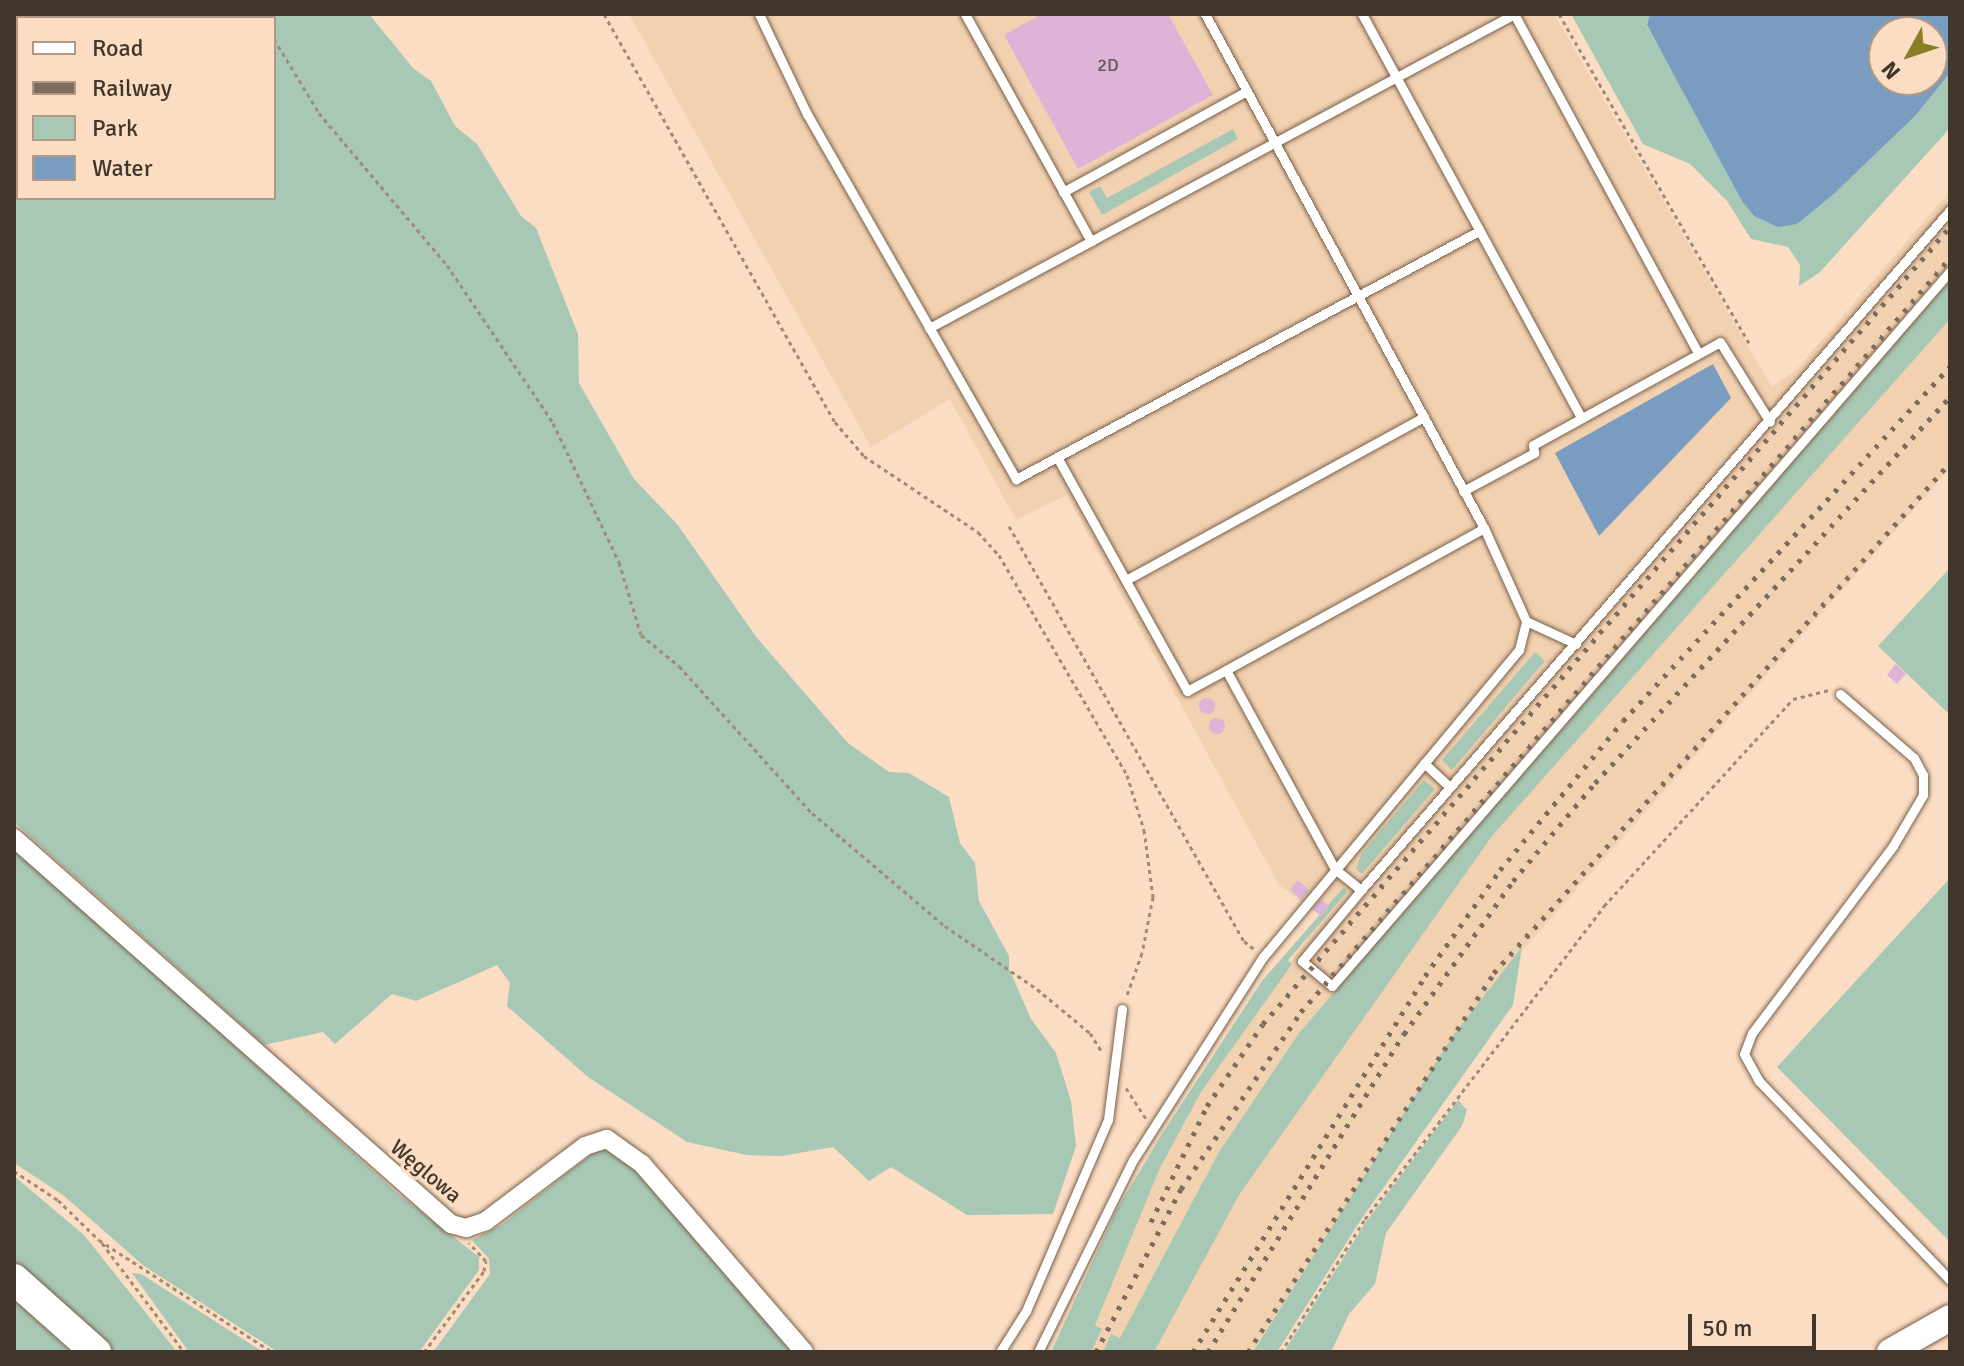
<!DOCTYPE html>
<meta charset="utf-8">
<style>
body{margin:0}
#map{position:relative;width:1964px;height:1366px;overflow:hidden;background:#faddc3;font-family:Signika,sans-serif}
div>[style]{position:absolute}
.built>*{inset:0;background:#f2d1b1}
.green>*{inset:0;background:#a8c8b6}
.water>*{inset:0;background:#7a9cc0}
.building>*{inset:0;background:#ddb4d7}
.round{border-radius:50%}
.path>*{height:3px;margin-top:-1.5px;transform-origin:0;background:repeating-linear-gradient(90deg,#9f8b78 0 4px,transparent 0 8px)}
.roads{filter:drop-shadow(0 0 2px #796049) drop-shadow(0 0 2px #796049)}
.lane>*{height:9px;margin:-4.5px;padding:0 4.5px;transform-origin:4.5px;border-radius:4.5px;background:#fff}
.street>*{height:18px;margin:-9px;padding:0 9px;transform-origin:9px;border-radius:9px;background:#fff}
.secondary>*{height:26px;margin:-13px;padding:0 13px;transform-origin:13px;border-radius:13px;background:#fff}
.primary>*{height:30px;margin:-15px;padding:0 15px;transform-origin:15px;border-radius:15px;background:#fff}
.rail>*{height:5px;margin-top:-2.5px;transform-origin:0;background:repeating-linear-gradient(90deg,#7d6c5c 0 4px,transparent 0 12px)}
span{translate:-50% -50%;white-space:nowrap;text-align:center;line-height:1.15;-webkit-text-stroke:7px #faddc3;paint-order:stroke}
.number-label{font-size:18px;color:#685656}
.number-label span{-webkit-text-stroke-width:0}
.street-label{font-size:22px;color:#41362b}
.frame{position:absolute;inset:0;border:16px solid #41362b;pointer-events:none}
.legend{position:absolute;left:16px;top:16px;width:260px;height:184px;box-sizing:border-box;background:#faddc3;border:2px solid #b09a86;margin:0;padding:10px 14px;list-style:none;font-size:24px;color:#41362b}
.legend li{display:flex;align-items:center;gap:16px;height:40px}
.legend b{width:40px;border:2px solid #b09a86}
.north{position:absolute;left:1868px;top:16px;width:80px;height:80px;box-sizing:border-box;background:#faddc3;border:2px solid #b09a86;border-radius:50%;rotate:230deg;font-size:22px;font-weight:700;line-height:32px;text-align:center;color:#41362b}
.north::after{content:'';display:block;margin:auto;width:28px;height:36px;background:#877e25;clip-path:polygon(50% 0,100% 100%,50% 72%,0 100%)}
.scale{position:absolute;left:1688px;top:1314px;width:128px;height:36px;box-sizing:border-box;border:4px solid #41362b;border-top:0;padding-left:10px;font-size:24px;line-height:28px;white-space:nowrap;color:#41362b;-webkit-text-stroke:6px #faddc3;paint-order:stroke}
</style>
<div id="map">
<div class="built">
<div style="clip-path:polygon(629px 14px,1554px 14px,1772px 387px,1797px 369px,1950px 191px,1950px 469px,1496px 980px,1452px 1037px,1253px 1352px,1068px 1352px,1100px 1250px,1212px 1067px,1323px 918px,1279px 885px,1067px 495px,1016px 520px,950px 399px,871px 447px)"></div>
</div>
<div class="green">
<div style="clip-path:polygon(evenodd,14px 14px,369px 14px,413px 68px,431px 81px,455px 126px,477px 144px,521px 216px,536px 228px,578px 334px,579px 383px,634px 479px,677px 524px,757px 638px,848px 743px,889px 772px,909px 773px,949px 797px,960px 843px,975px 863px,979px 901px,1009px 956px,1009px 969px,1031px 1019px,1056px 1053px,1071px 1101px,1076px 1146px,1053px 1214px,967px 1215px,891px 1167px,869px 1181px,833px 1147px,782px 1156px,747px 1155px,687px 1142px,588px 1077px,507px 1006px,510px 983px,497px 965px,416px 1001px,392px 994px,335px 1044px,323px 1032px,264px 1045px,14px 822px,14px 14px,18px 18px,274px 18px,274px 198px,18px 198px,18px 18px)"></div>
<div style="clip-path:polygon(1571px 14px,1650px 14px,1647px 26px,1754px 216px,1836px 192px,1915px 116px,1950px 73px,1950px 128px,1820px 272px,1799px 286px,1800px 265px,1788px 247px,1751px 239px,1727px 201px,1690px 164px,1643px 144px)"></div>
<div style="clip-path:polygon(1233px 129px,1238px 139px,1102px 215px,1089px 192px,1100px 186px,1107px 198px)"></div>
<div style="clip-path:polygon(1950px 280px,1950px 319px,1492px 836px,1239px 1195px,1154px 1352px,1103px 1352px,1111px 1334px,1120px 1338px,1219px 1152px,1299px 1033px)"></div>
<div style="clip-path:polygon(1950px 568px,1950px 715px,1878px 646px)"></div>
<div style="clip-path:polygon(1535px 652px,1545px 661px,1452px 770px,1442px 760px)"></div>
<div style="clip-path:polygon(1424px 780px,1435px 789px,1362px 874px,1356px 869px,1362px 853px)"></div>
<div style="clip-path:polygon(14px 845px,397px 1193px,479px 1257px,479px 1270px,419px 1352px,278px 1352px,144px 1266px,63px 1195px,14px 1163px)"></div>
<div style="clip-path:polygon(1950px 878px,1950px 1242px,1777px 1067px)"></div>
<div style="clip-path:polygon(1344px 887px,1347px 892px,1288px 960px,1292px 964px,1201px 1092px,1160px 1168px,1095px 1325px,1102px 1329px,1091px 1352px,1051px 1352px,1116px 1211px,1162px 1134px,1262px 981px)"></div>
<div style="clip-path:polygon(1522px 947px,1513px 1005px,1362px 1218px,1277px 1352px,1253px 1352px,1452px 1037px)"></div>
<div style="clip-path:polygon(1458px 1100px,1467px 1110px,1462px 1126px,1386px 1233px,1375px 1284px,1349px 1314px,1331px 1352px,1284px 1352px,1366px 1222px)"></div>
<div style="clip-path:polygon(601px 1147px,623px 1156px,797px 1352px,433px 1352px,490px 1274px,489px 1259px,472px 1240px,500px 1226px)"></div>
<div style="clip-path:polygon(14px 1176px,84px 1235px,177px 1352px,113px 1352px,14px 1264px)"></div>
<div style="clip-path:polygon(132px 1273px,141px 1274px,263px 1352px,189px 1352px)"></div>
<div style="clip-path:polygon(14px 1300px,72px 1352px,14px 1352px)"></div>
</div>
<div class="water">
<div style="clip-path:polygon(evenodd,1650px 14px,1950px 14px,1950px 73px,1915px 116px,1836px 192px,1797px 224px,1778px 227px,1754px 216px,1742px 201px,1647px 25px,1650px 14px,1884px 32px,1932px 32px,1932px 80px,1884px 80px,1884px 32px)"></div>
<div style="clip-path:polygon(1713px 364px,1731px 398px,1599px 536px,1555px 453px)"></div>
</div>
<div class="building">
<div style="clip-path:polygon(1042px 14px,1168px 14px,1213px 95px,1078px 169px,1004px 35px)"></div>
<div style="clip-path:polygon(1896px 664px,1906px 674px,1897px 684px,1887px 675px)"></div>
<div class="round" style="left:1199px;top:698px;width:16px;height:16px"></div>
<div class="round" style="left:1209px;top:718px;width:16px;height:16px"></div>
<div style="clip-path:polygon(1298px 880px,1309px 890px,1301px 899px,1290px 890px)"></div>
<div style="clip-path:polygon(1321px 899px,1329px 906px,1321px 916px,1313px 909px)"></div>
</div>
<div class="path">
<div style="left:259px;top:14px;width:4px;rotate:63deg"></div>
<div style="left:604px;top:14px;width:469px;rotate:60.5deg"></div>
<div style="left:835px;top:422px;width:45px;rotate:49.5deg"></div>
<div style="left:864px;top:456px;width:137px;rotate:33.7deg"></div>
<div style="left:978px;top:532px;width:31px;rotate:48deg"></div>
<div style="left:999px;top:555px;width:255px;rotate:59.8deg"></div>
<div style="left:1127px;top:775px;width:58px;rotate:72.8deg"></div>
<div style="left:1144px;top:830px;width:68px;rotate:82.3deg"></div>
<div style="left:1153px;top:897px;width:57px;rotate:101.1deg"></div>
<div style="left:1142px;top:953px;width:48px;rotate:109.6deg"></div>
<div style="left:1559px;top:14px;width:380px;rotate:60deg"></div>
<div style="left:274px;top:39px;width:87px;rotate:58.7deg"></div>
<div style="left:319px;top:113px;width:199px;rotate:49.9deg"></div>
<div style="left:447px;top:265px;width:190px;rotate:56.1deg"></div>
<div style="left:553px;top:423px;width:154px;rotate:64.6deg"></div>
<div style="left:619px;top:562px;width:76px;rotate:73.2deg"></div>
<div style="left:641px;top:635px;width:49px;rotate:39.2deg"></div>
<div style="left:679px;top:666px;width:198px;rotate:47.9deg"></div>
<div style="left:812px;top:813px;width:175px;rotate:40.4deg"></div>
<div style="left:945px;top:926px;width:112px;rotate:34.4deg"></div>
<div style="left:1037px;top:989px;width:69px;rotate:39.7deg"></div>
<div style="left:1090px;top:1033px;width:22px;rotate:58deg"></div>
<div style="left:1009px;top:526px;width:477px;rotate:60.5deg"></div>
<div style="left:1244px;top:941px;width:13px;rotate:39deg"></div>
<div style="left:1126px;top:1088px;width:37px;rotate:57deg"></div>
<div style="left:14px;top:1171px;width:53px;rotate:33.4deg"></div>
<div style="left:58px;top:1200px;width:57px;rotate:44.3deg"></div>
<div style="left:99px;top:1240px;width:206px;rotate:32.9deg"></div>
<div style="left:102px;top:1243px;width:136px;rotate:53deg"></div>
<div style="left:424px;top:1352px;width:101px;rotate:-53.5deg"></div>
<div style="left:484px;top:1271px;width:10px;rotate:-79deg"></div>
<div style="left:486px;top:1261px;width:25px;rotate:-133deg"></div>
<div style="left:1281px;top:1352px;width:157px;rotate:-57.7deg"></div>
<div style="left:1365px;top:1219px;width:394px;rotate:-52.6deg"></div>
<div style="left:1604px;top:906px;width:280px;rotate:-47.6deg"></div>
<div style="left:1793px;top:699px;width:37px;rotate:-14deg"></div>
</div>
<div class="roads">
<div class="lane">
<div style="left:759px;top:14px;width:111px;rotate:64.4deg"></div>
<div style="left:807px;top:114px;width:421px;rotate:60.2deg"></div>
<div style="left:1016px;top:479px;width:525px;rotate:-28.18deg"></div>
<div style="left:965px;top:14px;width:260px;rotate:61deg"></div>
<div style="left:1091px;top:241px;width:481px;rotate:-28.2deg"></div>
<div style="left:1362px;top:14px;width:460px;rotate:61.5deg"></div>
<div style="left:1514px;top:14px;width:386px;rotate:61.5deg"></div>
<div style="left:1063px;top:192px;width:210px;rotate:-28.8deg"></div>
<div style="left:929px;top:328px;width:184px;rotate:-28.2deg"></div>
<div style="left:1057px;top:457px;width:268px;rotate:60.9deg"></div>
<div style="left:1187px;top:691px;width:44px;rotate:-28.3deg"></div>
<div style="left:1226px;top:670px;width:227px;rotate:61.3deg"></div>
<div style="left:1335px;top:869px;width:33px;rotate:39deg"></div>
<div style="left:1361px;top:890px;width:92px;rotate:129.7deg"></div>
<div style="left:1302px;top:961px;width:39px;rotate:40deg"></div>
<div style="left:1332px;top:986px;width:945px;rotate:-49.16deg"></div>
<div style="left:1463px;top:491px;width:81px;rotate:-28.2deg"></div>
<div style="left:1534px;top:453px;width:8px;rotate:-97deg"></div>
<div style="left:1533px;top:445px;width:213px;rotate:-28.8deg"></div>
<div style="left:1720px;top:342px;width:94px;rotate:58deg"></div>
<div style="left:1126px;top:580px;width:340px;rotate:-28.7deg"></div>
<div style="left:1526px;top:621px;width:55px;rotate:24.7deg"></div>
<div style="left:1226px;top:670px;width:294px;rotate:-28.8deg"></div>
<div style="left:1840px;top:694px;width:98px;rotate:40.9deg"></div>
<div style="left:1914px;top:758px;width:19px;rotate:62deg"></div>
<div style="left:1923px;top:775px;width:20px;rotate:90deg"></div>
<div style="left:1923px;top:795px;width:59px;rotate:120.5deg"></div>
<div style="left:1893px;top:846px;width:234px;rotate:127deg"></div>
<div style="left:1752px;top:1033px;width:22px;rotate:111deg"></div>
<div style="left:1744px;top:1054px;width:31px;rotate:61deg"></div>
<div style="left:1759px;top:1081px;width:276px;rotate:46.2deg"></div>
<div style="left:1424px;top:763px;width:35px;rotate:43deg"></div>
<div style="left:1361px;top:890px;width:900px;rotate:-49.1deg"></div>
<div style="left:1000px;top:1352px;width:49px;rotate:-57.6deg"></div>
<div style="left:1026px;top:1311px;width:208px;rotate:-66.8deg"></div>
<div style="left:1108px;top:1120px;width:112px;rotate:-82.8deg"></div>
<div style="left:1038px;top:1352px;width:214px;rotate:-63.7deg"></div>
<div style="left:1133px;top:1160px;width:241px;rotate:-57.4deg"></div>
<div style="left:1263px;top:957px;width:400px;rotate:-50.2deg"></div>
<div style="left:1519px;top:650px;width:30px;rotate:-76deg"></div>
<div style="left:1526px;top:621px;width:102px;rotate:-114.3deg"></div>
<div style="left:1484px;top:528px;width:585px;rotate:-118.49deg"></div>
</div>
<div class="street">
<div style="left:14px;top:838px;width:583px;rotate:41.45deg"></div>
<div style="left:451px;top:1224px;width:16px;rotate:15deg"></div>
<div style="left:466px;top:1228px;width:21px;rotate:-19deg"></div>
<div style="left:486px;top:1221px;width:124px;rotate:-37.1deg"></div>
<div style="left:585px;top:1146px;width:23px;rotate:-18deg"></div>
<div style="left:607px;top:1139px;width:43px;rotate:35.5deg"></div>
<div style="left:642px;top:1164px;width:248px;rotate:49.2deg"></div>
</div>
<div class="secondary">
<div style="left:1890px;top:1352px;width:69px;rotate:-29.5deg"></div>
</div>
<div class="primary">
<div style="left:14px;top:1279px;width:110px;rotate:41.7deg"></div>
</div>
</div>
<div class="rail">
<div style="left:1151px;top:1222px;width:129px;rotate:-64.2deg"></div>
<div style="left:1207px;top:1106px;width:99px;rotate:-55.7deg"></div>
<div style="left:1263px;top:1024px;width:1052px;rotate:-49.24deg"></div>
<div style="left:1096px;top:1352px;width:184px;rotate:-62.5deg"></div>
<div style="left:1181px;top:1189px;width:214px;rotate:-55.9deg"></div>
<div style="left:1301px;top:1012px;width:995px;rotate:-49.28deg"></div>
<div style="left:1193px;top:1352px;width:442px;rotate:-58.3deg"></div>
<div style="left:1425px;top:976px;width:130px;rotate:-54.7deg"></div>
<div style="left:1500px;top:870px;width:193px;rotate:-50.5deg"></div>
<div style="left:1623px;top:721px;width:482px;rotate:-47.3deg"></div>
<div style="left:1208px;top:1352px;width:374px;rotate:-58.4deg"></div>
<div style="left:1404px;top:1034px;width:188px;rotate:-54.5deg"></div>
<div style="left:1513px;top:881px;width:128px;rotate:-50.1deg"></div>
<div style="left:1595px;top:783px;width:524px;rotate:-47.4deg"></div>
<div style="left:1248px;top:1352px;width:452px;rotate:-57deg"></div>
<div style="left:1494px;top:973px;width:684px;rotate:-48.2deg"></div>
</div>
<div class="number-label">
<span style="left:1108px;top:65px">2D</span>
</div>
<div class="street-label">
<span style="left:426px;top:1171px;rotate:40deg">Węglowa</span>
</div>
<div class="frame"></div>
<ul class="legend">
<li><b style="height:10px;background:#fff"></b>Road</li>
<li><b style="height:10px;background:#7d6c5c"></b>Railway</li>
<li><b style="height:22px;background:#a8c8b6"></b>Park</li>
<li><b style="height:22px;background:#7a9cc0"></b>Water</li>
</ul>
<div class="north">N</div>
<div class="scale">50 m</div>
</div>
